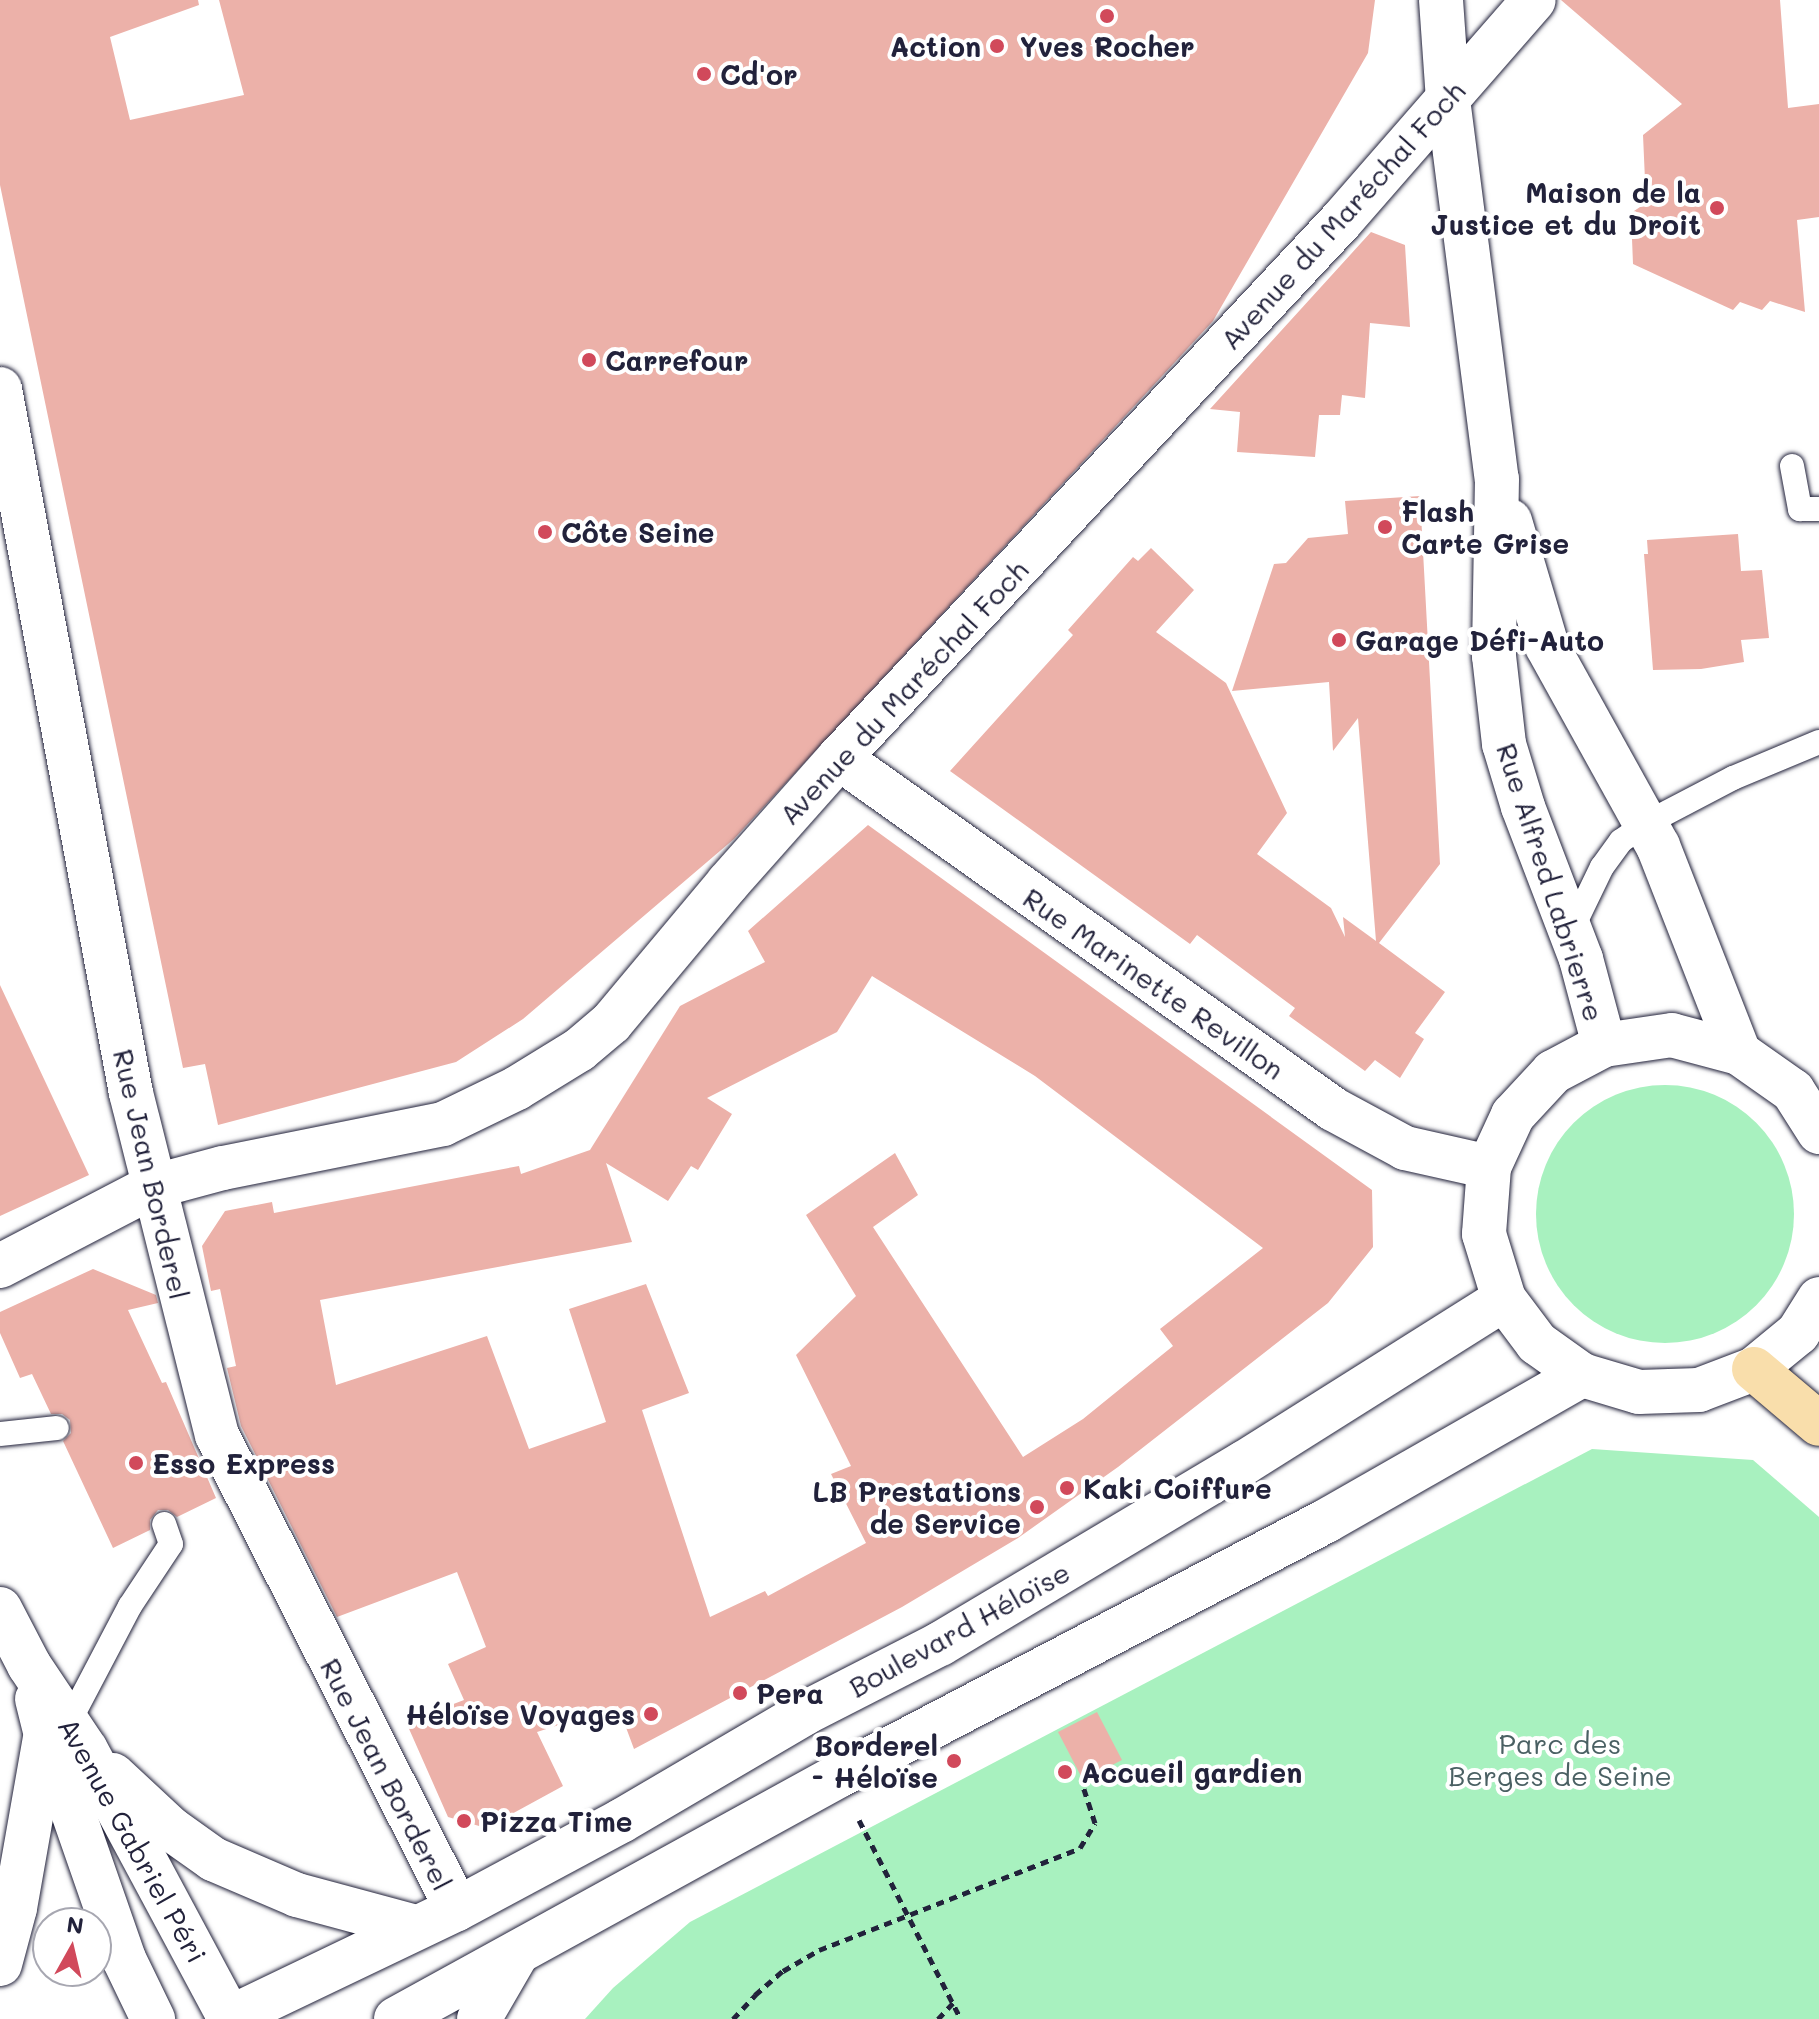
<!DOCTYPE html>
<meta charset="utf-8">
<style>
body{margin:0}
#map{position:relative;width:1819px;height:2019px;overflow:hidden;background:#fff;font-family:Mali,sans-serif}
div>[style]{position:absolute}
.green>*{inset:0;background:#a8f1bf}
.round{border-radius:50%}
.building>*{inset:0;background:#ecb1a9}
.path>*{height:5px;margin-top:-2.5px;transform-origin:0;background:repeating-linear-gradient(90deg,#22223b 0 8px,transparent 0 14px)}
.roads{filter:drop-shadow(0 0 2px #22223b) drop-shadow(0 0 2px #22223b)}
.lane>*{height:24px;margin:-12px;padding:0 12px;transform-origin:12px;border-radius:12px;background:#fff}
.street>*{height:44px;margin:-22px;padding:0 22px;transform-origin:22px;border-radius:22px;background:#fff}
.secondary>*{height:44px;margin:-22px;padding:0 22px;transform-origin:22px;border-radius:22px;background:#fff}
.primary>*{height:44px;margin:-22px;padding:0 22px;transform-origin:22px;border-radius:22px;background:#f9deab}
.dots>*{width:22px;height:22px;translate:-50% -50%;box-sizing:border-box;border:4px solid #fff;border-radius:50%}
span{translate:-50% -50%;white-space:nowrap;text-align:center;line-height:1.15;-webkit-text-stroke:8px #fff;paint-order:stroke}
.poi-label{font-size:28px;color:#22223b;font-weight:700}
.right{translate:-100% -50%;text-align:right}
.left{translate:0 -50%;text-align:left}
.street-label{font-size:28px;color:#22223b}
.park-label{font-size:28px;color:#4a6063}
.north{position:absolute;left:32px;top:1907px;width:80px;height:80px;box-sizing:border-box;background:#fff;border:2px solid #a7a7b1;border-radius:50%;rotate:8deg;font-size:22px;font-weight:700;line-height:32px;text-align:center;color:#22223b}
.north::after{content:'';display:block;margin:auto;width:28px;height:36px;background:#d1495b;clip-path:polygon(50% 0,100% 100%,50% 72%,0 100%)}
</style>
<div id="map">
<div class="green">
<div class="round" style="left:1536px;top:1085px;width:258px;height:258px"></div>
<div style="clip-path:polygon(1592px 1449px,1753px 1460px,1819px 1517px,1819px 2019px,585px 2019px,613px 1988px,690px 1922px)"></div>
</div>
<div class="building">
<div style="clip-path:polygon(0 0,198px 0,199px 5px,110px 37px,130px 120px,244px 95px,219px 0,1375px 0,1368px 53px,1213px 321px,734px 839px,523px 1019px,456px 1062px,218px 1125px,205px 1064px,183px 1068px,0 185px)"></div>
<div style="clip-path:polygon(1561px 0,1780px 0,1788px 108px,1819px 104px,1819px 217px,1797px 220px,1805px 312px,1770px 301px,1762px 310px,1740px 302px,1733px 310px,1633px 264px,1631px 213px,1646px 203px,1643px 135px,1682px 104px)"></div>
<div style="clip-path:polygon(1371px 232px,1405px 245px,1410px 327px,1370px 323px,1365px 398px,1342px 395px,1340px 415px,1319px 415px,1315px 457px,1237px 452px,1240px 412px,1210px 409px)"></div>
<div style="clip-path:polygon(1420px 496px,1440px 864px,1379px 943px,1445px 992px,1415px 1033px,1424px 1039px,1400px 1078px,1375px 1060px,1365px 1071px,1289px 1016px,1295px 1008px,1197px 935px,1190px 944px,950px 771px,1073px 635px,1068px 630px,1133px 557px,1138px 561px,1151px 548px,1194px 590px,1156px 632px,1226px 683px,1287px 813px,1257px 854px,1331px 908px,1345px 937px,1343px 917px,1376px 941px,1358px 718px,1333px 751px,1329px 682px,1232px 691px,1274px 564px,1286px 563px,1308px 538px,1348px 534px,1345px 501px)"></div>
<div style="clip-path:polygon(1738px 534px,1741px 571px,1762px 570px,1769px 638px,1741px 640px,1744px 662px,1701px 669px,1653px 670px,1644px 554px,1648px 554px,1647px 540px)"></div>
<div style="clip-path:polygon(evenodd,868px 825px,1372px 1190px,1373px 1247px,1328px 1303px,1118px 1467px,1018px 1538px,902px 1607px,634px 1749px,618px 1706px,537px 1732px,563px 1786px,486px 1828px,448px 1817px,406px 1722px,464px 1700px,448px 1664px,486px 1647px,457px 1572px,337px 1617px,241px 1426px,227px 1368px,236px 1366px,220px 1289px,211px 1291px,202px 1246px,225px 1211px,272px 1202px,274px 1213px,519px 1166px,521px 1174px,590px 1150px,680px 1006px,765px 962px,748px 931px,868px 825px,872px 976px,1035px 1076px,1263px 1248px,1160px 1329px,1173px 1346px,1083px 1419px,1023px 1457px,873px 1227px,918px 1195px,895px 1153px,806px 1215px,856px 1296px,796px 1355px,851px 1466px,831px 1474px,866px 1543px,768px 1596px,765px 1591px,710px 1617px,642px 1410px,689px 1393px,646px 1284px,569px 1309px,606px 1422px,529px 1449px,487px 1336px,336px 1385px,320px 1300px,632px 1242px,606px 1163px,668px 1201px,691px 1166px,698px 1170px,732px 1114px,707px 1098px,837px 1032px,872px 976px)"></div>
<div style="clip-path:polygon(0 985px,89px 1175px,0 1216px)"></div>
<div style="clip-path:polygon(93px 1269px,156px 1295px,158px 1303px,128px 1310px,162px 1383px,166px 1382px,216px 1498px,177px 1517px,168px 1510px,158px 1510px,150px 1520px,150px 1530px,113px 1548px,63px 1441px,71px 1433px,70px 1420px,62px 1414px,51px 1414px,32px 1374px,20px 1378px,0 1333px,0 1312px)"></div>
<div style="clip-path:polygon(1097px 1712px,1122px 1760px,1083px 1780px,1058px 1732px)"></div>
</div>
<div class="path">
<div style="left:859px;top:1820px;width:224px;rotate:62.9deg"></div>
<div style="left:733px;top:2019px;width:33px;rotate:-47deg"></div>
<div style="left:755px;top:1995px;width:37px;rotate:-41deg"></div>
<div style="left:783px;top:1971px;width:42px;rotate:-30.3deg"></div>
<div style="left:819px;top:1950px;width:280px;rotate:-21.3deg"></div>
<div style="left:1080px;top:1848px;width:29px;rotate:-59deg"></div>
<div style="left:1095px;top:1823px;width:38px;rotate:-108deg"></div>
<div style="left:938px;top:2019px;width:22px;rotate:-47deg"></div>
</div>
<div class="roads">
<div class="lane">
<div style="left:1792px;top:466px;width:44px;rotate:79.5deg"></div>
<div style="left:1800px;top:509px;width:19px"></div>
<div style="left:1571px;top:931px;width:71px;rotate:-64.2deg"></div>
<div style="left:1602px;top:867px;width:32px;rotate:-54deg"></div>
<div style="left:1621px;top:841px;width:29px;rotate:-35deg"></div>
<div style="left:1645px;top:824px;width:99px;rotate:-27.6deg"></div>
<div style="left:1733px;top:778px;width:93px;rotate:-22.7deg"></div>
<div style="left:0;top:1434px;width:57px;rotate:-6deg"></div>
<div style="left:68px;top:1724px;width:133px;rotate:-62.3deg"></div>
<div style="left:130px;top:1606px;width:74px;rotate:-56.5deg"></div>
<div style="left:171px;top:1544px;width:21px;rotate:-109deg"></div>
</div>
<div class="street">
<div style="left:0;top:389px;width:716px;rotate:79.46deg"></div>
<div style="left:131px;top:1093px;width:353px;rotate:75.9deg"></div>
<div style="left:217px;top:1435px;width:531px;rotate:63.15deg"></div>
<div style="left:839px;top:758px;width:606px;rotate:35.39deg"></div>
<div style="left:1333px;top:1109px;width:82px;rotate:28.4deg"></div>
<div style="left:1405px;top:1148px;width:86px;rotate:12.7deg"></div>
<div style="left:0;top:1266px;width:171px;rotate:-27.5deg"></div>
<div style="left:152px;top:1187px;width:73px;rotate:-15deg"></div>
<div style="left:223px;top:1168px;width:224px;rotate:-11.3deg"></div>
<div style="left:443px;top:1124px;width:82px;rotate:-25.9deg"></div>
<div style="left:517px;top:1088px;width:73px;rotate:-31.5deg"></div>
<div style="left:579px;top:1050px;width:42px;rotate:-40.2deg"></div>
<div style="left:611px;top:1023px;width:182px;rotate:-50.1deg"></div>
<div style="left:728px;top:883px;width:167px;rotate:-48.4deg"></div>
<div style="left:839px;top:758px;width:735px;rotate:-46.93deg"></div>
<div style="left:1341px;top:221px;width:293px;rotate:-48.9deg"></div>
</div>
<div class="secondary">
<div style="left:1441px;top:0;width:99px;rotate:86deg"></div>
<div style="left:1448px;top:99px;width:383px;rotate:82.7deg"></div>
<div style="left:1497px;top:479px;width:177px;rotate:91deg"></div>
<div style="left:1494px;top:656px;width:89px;rotate:83.5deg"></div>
<div style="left:1504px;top:744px;width:66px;rotate:73.2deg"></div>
<div style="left:1523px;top:807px;width:163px;rotate:69.1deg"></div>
<div style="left:1581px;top:959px;width:89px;rotate:75deg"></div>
<div style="left:1510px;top:521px;width:130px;rotate:73.5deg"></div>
<div style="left:1547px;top:646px;width:229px;rotate:61deg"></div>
<div style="left:1658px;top:846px;width:222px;rotate:68.6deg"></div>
<div style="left:1819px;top:1132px;width:49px;rotate:-122.4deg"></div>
<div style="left:1793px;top:1091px;width:66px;rotate:-144.9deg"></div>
<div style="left:1739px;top:1053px;width:69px;rotate:-165deg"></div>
<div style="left:1672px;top:1035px;width:69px;rotate:171.6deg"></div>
<div style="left:1604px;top:1045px;width:58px;rotate:152.1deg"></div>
<div style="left:1553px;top:1072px;width:59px;rotate:132.9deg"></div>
<div style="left:1513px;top:1115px;width:57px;rotate:114.8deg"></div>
<div style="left:1489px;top:1167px;width:67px;rotate:94.3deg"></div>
<div style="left:1484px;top:1234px;width:68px;rotate:72.9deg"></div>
<div style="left:1504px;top:1299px;width:55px;rotate:53.1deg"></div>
<div style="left:1537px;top:1343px;width:55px;rotate:35.4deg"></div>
<div style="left:1582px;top:1375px;width:59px;rotate:16.6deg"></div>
<div style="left:1639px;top:1392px;width:60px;rotate:-1.9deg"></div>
<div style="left:1699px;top:1390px;width:59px;rotate:-20.9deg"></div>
<div style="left:1754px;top:1369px;width:57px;rotate:-39.3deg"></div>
<div style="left:1798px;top:1333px;width:40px;rotate:-58deg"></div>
<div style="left:0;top:1609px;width:63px;rotate:62.6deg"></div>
<div style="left:29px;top:1665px;width:102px;rotate:56.2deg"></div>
<div style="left:86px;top:1750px;width:305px;rotate:61.8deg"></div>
<div style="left:37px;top:1699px;width:37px;rotate:76deg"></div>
<div style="left:46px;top:1735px;width:237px;rotate:70.8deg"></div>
<div style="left:124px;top:1959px;width:67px;rotate:64.2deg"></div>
<div style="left:113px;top:1775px;width:79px;rotate:43deg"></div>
<div style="left:171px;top:1829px;width:52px;rotate:35.5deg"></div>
<div style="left:213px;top:1859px;width:91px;rotate:23.2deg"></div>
<div style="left:297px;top:1895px;width:123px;rotate:15.1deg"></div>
<div style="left:0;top:1964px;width:58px;rotate:-75deg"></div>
<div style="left:15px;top:1908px;width:174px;rotate:-80deg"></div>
<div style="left:227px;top:2019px;width:255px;rotate:-25.6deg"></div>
<div style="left:457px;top:1909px;width:186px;rotate:-28.2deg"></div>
<div style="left:621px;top:1821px;width:213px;rotate:-30.4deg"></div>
<div style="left:805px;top:1713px;width:152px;rotate:-27.1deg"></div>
<div style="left:940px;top:1644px;width:354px;rotate:-30.8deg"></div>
<div style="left:1244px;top:1463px;width:307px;rotate:-32.2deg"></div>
<div style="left:396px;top:2019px;width:504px;rotate:-28.8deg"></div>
<div style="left:838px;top:1776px;width:551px;rotate:-27.59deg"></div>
<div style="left:1326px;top:1521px;width:295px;rotate:-29.7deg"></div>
<div style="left:479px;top:2019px;width:72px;rotate:-59.9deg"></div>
</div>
<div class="primary">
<div style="left:1754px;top:1369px;width:85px;rotate:40.2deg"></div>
</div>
</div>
<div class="dots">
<div style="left:1107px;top:16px;background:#d1495b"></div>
<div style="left:997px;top:46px;background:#d1495b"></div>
<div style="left:704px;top:74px;background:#d1495b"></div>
<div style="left:1717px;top:208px;background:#d1495b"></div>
<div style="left:589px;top:360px;background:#d1495b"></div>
<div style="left:1385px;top:527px;background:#d1495b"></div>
<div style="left:545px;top:532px;background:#d1495b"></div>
<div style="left:1339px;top:640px;background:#d1495b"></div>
<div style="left:136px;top:1463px;background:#d1495b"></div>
<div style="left:1067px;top:1488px;background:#d1495b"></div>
<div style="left:1037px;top:1507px;background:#d1495b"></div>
<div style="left:740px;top:1693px;background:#d1495b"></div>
<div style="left:651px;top:1714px;background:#d1495b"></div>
<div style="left:954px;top:1761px;background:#d1495b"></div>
<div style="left:1065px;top:1772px;background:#d1495b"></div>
<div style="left:464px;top:1821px;background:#d1495b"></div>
</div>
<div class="poi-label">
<span class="right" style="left:981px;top:46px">Action</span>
<span style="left:1107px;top:46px">Yves Rocher</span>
<span class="left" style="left:720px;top:74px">Cd'or</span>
<span class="right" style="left:1701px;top:208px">Maison de la<br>Justice et du Droit</span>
<span class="left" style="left:605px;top:360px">Carrefour</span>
<span class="left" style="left:1401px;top:527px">Flash<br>Carte Grise</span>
<span class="left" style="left:561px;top:532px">Côte Seine</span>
<span class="left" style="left:1355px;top:640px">Garage Défi-Auto</span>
<span class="left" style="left:152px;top:1463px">Esso Express</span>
<span class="left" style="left:1083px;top:1488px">Kaki Coiffure</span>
<span class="right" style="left:1021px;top:1507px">LB Prestations<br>de Service</span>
<span class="left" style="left:756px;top:1693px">Pera</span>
<span class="right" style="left:635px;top:1714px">Héloïse Voyages</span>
<span class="right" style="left:938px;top:1761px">Borderel<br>- Héloïse</span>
<span class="left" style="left:1081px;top:1772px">Accueil gardien</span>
<span class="left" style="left:480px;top:1821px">Pizza Time</span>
</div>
<div class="street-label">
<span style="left:1342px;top:215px;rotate:-48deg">Avenue du Maréchal Foch</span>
<span style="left:903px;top:692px;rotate:-47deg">Avenue du Maréchal Foch</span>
<span style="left:1551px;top:882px;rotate:72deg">Rue Alfred Labrierre</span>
<span style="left:1154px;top:983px;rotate:35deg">Rue Marinette Revillon</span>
<span style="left:152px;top:1174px;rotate:77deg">Rue Jean Borderel</span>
<span style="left:959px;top:1629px;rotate:-29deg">Boulevard Héloïse</span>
<span style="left:387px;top:1774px;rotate:63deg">Rue Jean Borderel</span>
<span style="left:133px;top:1840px;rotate:61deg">Avenue Gabriel Péri</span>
</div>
<div class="park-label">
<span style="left:1560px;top:1759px">Parc des<br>Berges de Seine</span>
</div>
<div class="north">N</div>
</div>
